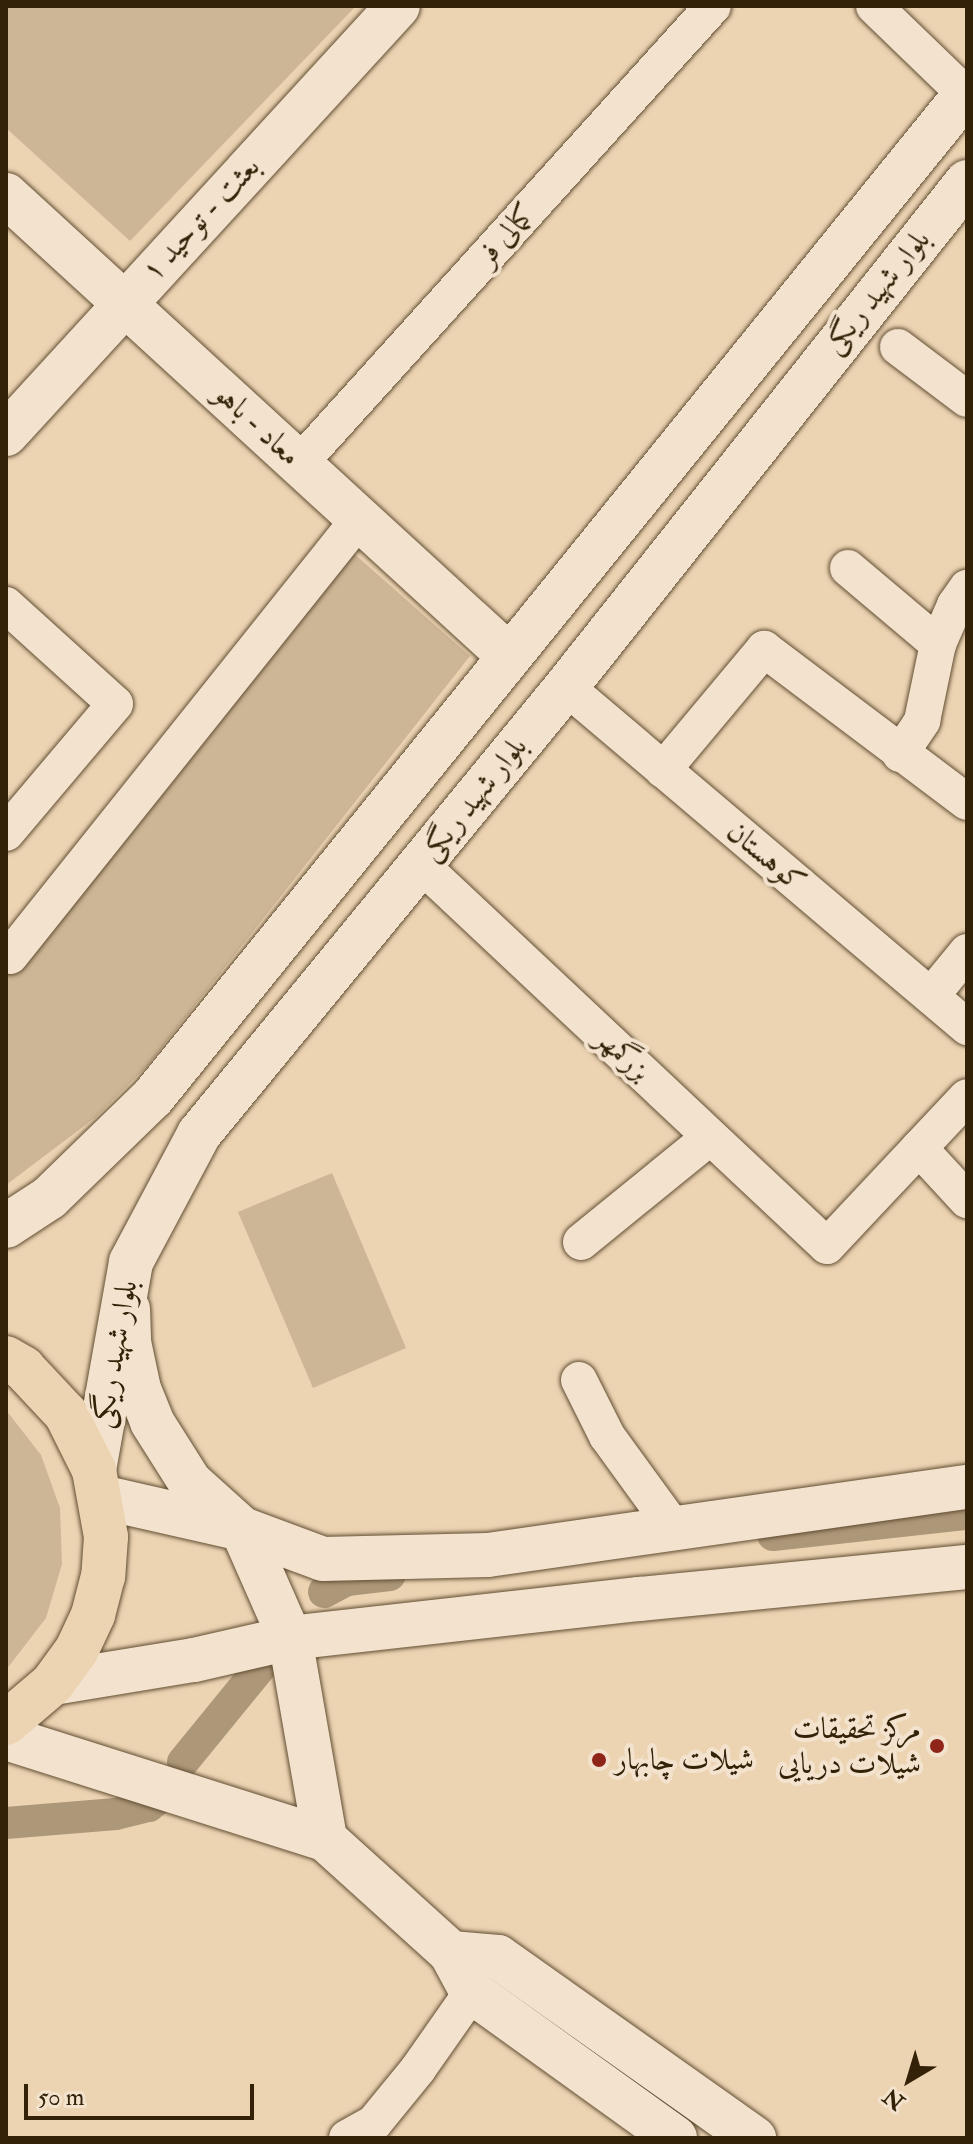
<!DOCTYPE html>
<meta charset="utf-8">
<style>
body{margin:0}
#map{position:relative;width:973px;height:2144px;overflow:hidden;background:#ecd4b3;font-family:"IM FELL Double Pica",Amiri,serif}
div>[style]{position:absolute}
.green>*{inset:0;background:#cdb696}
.canal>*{height:32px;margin:-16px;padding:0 16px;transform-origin:16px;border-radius:16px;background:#ad9779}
.roads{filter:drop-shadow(0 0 2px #624e33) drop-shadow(0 0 2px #624e33)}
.minor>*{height:36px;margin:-18px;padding:0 18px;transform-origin:18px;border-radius:18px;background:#f3e3ce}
.tertiary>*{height:44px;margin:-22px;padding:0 22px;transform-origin:22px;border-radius:22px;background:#f3e3ce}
.secondary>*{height:44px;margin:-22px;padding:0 22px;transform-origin:22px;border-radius:22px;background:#f3e3ce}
.trunk>*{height:44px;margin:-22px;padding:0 22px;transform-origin:22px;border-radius:22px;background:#ecd4b3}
.dots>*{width:22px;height:22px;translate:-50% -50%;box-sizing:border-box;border:4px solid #f3e3ce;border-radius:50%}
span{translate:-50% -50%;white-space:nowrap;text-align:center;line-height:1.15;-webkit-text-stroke:8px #f3e3ce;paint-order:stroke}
.street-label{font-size:30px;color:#342208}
.poi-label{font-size:30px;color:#342208}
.right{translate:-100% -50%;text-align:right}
.left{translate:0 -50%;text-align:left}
.frame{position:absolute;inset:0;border:8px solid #342208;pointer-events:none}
.north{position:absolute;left:869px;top:2040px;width:80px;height:80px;-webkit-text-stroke:6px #f3e3ce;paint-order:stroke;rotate:218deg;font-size:22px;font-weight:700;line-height:32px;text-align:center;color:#342208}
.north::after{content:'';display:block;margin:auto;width:28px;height:36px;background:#342208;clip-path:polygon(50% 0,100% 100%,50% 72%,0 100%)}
.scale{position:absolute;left:24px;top:2084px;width:230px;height:36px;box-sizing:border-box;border:4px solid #342208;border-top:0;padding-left:10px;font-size:24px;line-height:28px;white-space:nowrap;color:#342208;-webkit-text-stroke:6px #f3e3ce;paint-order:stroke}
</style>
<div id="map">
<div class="green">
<div style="clip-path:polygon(6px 6px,356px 6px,130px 241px,6px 128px)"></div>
<div style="clip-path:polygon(342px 543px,470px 656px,147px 1066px,96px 1117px,6px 1185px,6px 964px)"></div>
<div style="clip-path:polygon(332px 1173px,406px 1348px,313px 1388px,238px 1212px)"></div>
<div style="clip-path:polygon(6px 1410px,41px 1455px,60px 1508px,62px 1564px,46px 1618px,6px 1670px)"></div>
</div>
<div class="canal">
<div style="left:773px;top:1535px;width:195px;rotate:-6.2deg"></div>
<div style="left:324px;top:1592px;width:26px;rotate:-28deg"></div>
<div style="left:347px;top:1580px;width:43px;rotate:-6.6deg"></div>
<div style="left:183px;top:1762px;width:127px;rotate:-50.8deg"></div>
<div style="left:6px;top:1823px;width:110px;rotate:-4.7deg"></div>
<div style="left:116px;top:1814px;width:34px;rotate:-14deg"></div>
<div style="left:149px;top:1806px;width:14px;rotate:-39deg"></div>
</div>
<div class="roads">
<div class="minor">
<div style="left:874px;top:6px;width:127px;rotate:44deg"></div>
<div style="left:898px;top:347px;width:86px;rotate:37deg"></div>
<div style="left:299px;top:464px;width:617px;rotate:-47.89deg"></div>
<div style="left:848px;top:568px;width:118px;rotate:40.2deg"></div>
<div style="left:6px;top:605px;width:147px;rotate:42.2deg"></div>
<div style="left:115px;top:704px;width:169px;rotate:130.2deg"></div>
<div style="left:566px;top:687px;width:526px;rotate:40.29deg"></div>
<div style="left:900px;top:754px;width:40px;rotate:-56deg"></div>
<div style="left:922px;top:721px;width:79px;rotate:-78.3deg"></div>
<div style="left:938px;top:644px;width:43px;rotate:-66.4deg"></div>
<div style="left:955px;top:605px;width:21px;rotate:-55deg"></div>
<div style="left:663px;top:770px;width:158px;rotate:-50.1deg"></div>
<div style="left:764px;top:649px;width:254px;rotate:37deg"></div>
<div style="left:420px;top:864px;width:558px;rotate:43.19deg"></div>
<div style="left:827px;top:1246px;width:204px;rotate:-46.8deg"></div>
<div style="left:10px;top:956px;width:559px;rotate:-51.39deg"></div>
<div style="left:931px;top:996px;width:57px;rotate:-50.7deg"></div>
<div style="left:919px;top:1148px;width:71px;rotate:47.3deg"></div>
<div style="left:581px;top:1242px;width:166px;rotate:-39.1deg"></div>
<div style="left:579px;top:1380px;width:63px;rotate:63.4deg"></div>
<div style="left:607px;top:1436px;width:112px;rotate:54deg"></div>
<div style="left:347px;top:2138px;width:31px;rotate:-29deg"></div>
<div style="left:374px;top:2123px;width:70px;rotate:-50.8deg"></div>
<div style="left:418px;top:2069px;width:94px;rotate:-55deg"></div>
</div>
<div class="tertiary">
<div style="left:6px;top:195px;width:681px;rotate:42.5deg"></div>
<div style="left:6px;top:434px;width:580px;rotate:-47.51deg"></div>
<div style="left:128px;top:1309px;width:33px;rotate:88deg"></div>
<div style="left:129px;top:1342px;width:48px;rotate:78deg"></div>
<div style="left:139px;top:1389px;width:35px;rotate:68deg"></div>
<div style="left:152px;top:1422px;width:71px;rotate:57.7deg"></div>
<div style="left:190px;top:1482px;width:70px;rotate:42.1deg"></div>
<div style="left:242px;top:1529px;width:119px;rotate:66.2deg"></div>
<div style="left:290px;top:1638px;width:204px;rotate:80.1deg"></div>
<div style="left:101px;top:1497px;width:145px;rotate:12.8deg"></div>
<div style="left:242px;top:1529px;width:86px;rotate:20.3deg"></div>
<div style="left:323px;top:1559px;width:165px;rotate:-1.4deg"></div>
<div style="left:488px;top:1555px;width:484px;rotate:-8.1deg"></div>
<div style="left:53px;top:1683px;width:143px;rotate:-9.3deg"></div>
<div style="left:194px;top:1660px;width:98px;rotate:-12.9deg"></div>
<div style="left:290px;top:1638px;width:352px;rotate:-6.4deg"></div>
<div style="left:640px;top:1599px;width:329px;rotate:-5.6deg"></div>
<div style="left:6px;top:1738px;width:335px;rotate:17.6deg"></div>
<div style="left:325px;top:1839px;width:170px;rotate:42.1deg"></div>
<div style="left:451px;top:1953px;width:44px;rotate:61.7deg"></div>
<div style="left:472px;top:1992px;width:250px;rotate:35.7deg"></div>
<div style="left:451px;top:1953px;width:47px;rotate:4.9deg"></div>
<div style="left:498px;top:1957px;width:314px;rotate:35.3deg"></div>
</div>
<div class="secondary">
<div style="left:6px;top:1226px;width:51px;rotate:-33.1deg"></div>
<div style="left:49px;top:1198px;width:145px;rotate:-44.2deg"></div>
<div style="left:153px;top:1097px;width:1293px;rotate:-50.99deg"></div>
<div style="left:94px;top:1470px;width:211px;rotate:-79.9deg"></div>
<div style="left:131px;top:1262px;width:145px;rotate:-62deg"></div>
<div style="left:199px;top:1134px;width:578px;rotate:-50.61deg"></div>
<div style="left:566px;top:687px;width:645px;rotate:-51.55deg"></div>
</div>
<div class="trunk">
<div style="left:6px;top:1358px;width:20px;rotate:30deg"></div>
<div style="left:23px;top:1368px;width:63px;rotate:46.9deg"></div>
<div style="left:66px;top:1414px;width:63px;rotate:63.4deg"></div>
<div style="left:94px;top:1470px;width:68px;rotate:79.8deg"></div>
<div style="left:106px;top:1537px;width:39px;rotate:94deg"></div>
<div style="left:103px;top:1576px;width:40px;rotate:104.4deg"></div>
<div style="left:93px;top:1615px;width:40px;rotate:115deg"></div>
<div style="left:76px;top:1651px;width:39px;rotate:126deg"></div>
<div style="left:53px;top:1683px;width:62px;rotate:139.6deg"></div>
</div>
</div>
<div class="dots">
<div style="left:937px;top:1746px;background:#8f2418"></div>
<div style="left:599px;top:1760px;background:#8f2418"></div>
</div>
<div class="street-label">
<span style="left:201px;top:219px;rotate:-47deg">بعثت - توحید ۱</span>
<span style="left:506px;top:235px;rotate:-48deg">کمالی فر</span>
<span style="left:877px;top:292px;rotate:-51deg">بلوار شهید ریگی</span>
<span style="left:257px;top:425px;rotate:43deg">معاد - باهو</span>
<span style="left:474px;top:799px;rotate:-51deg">بلوار شهید ریگی</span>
<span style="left:766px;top:857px;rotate:40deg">کوهستان</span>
<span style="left:623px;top:1055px;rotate:43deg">بزرگمهر</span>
<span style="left:115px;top:1354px;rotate:-80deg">بلوار شهید ریگی</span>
</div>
<div class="poi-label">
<span class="right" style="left:921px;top:1746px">مرکز تحقیقات<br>شیلات دریایی</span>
<span class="left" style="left:615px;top:1760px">شیلات چابهار</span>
</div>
<div class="frame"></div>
<div class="north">N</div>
<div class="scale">50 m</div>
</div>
